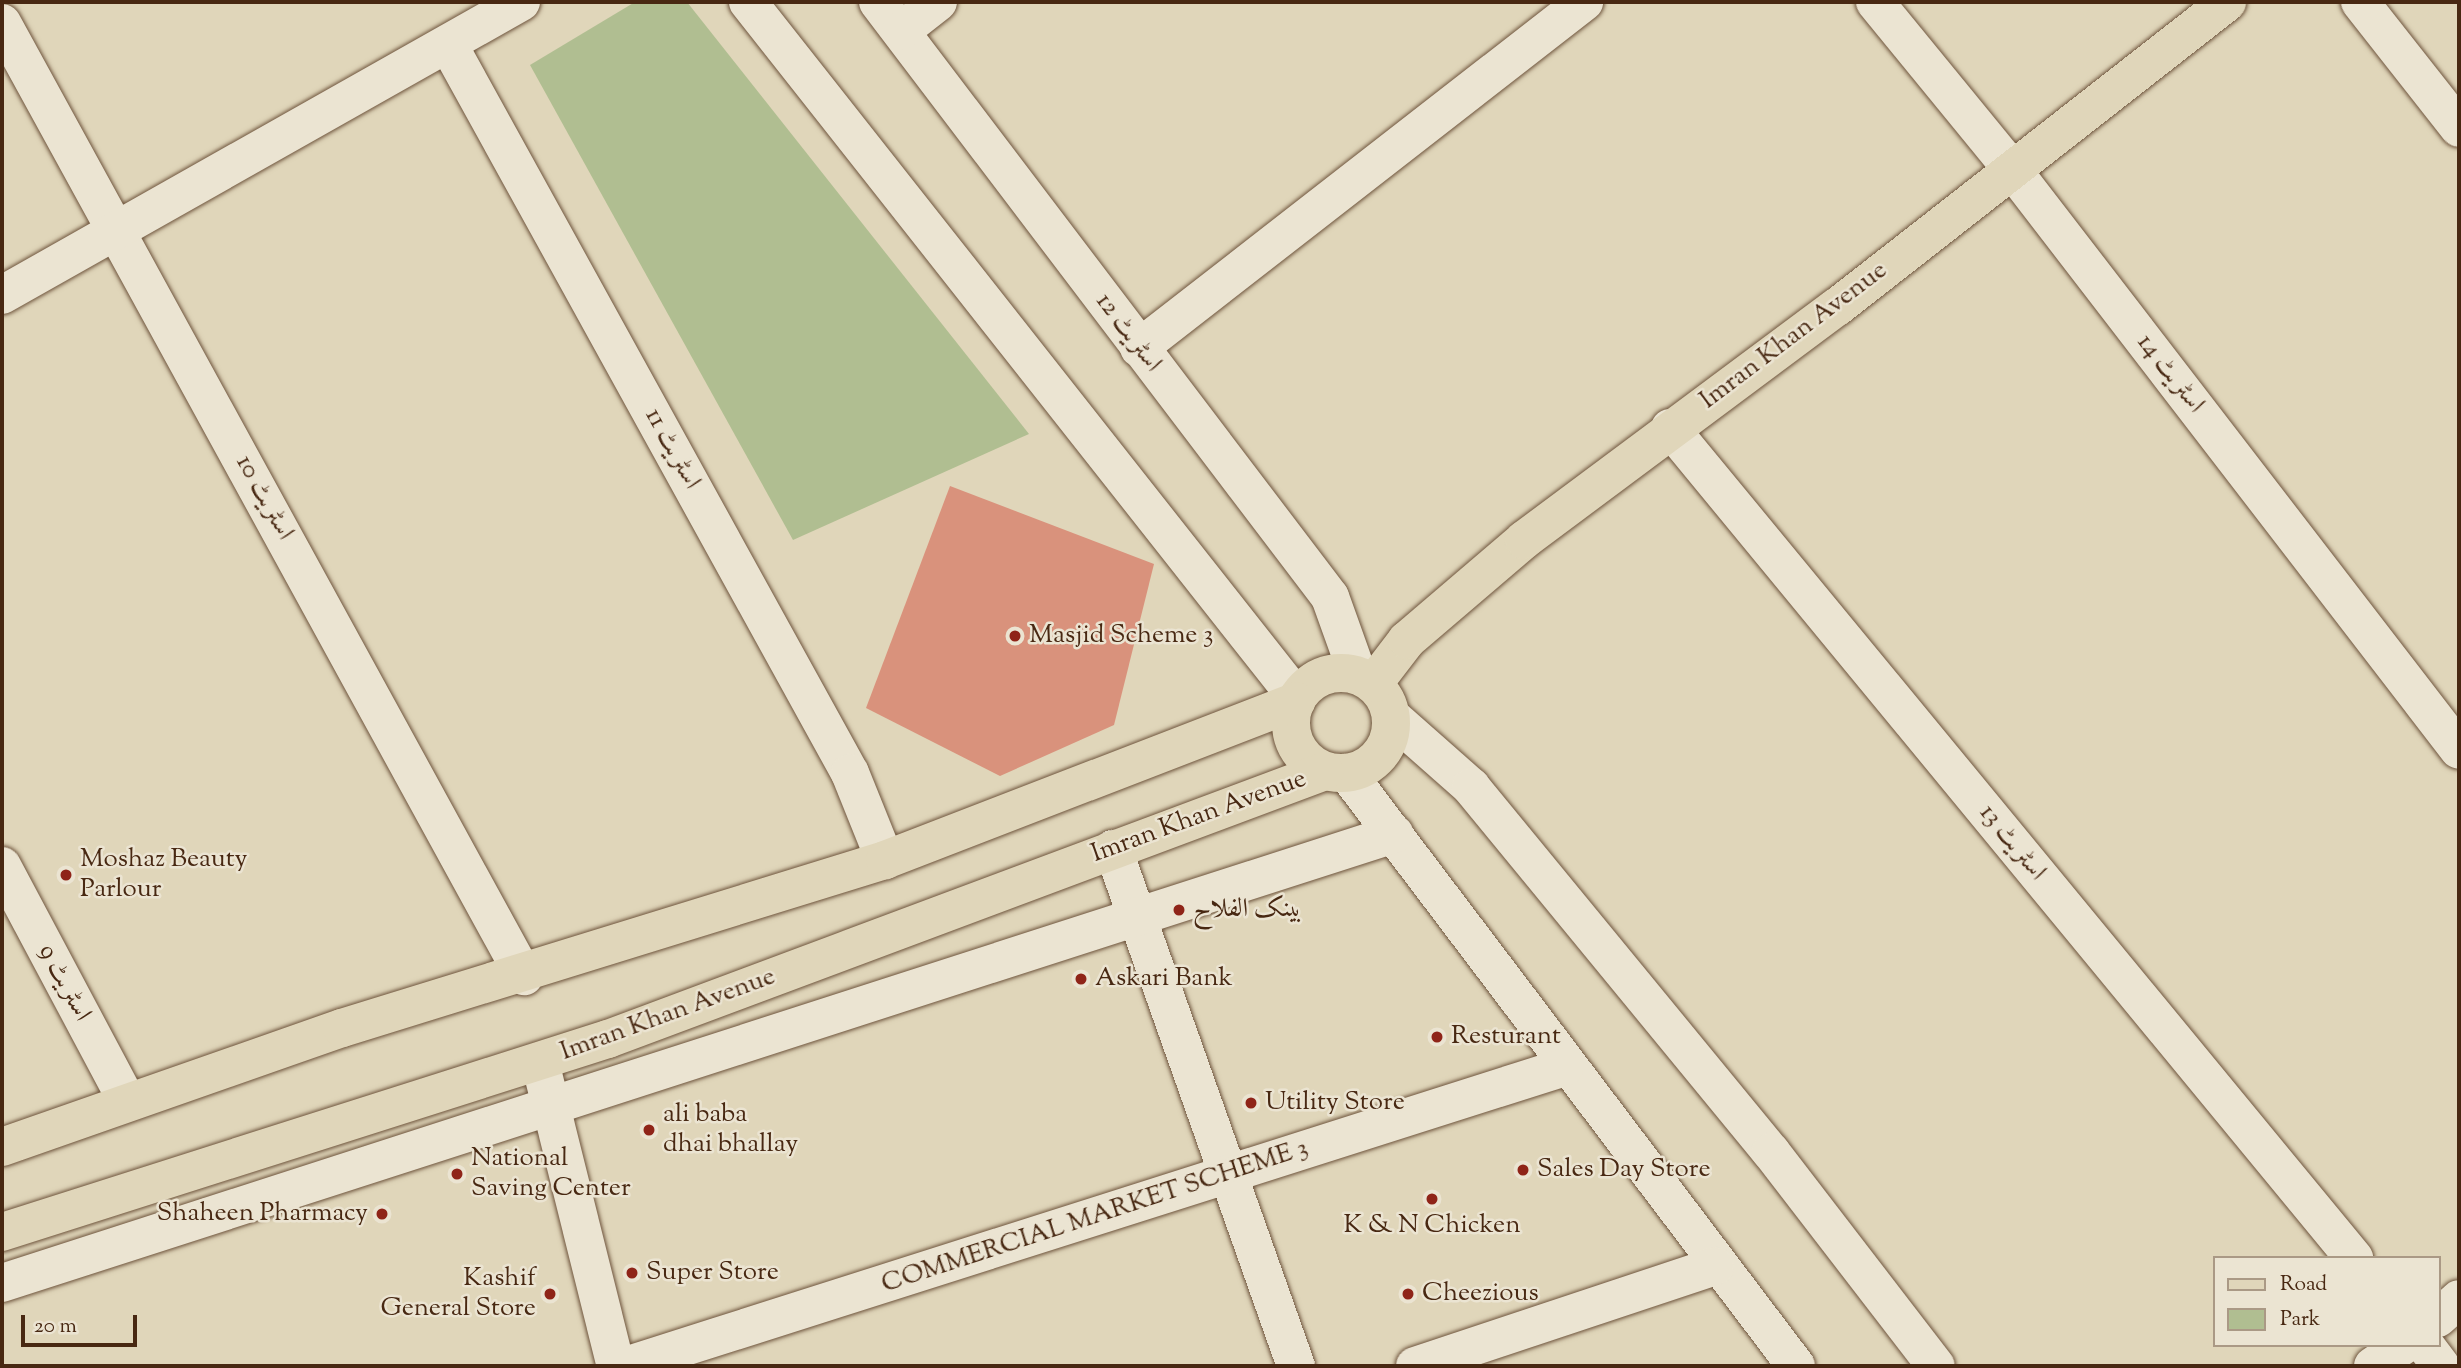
<!DOCTYPE html>
<meta charset="utf-8">
<style>
body{margin:0}
#map{position:relative;width:2461px;height:1368px;overflow:hidden;background:#e0d6ba;font-family:"Sorts Mill Goudy",Amiri,serif}
div>[style]{position:absolute}
.green>*{inset:0;background:#b0be91}
.building>*{inset:0;background:#d9927c}
.roads{filter:drop-shadow(0 0 2px #6e543c) drop-shadow(0 0 2px #6e543c)}
.minor>*{height:38px;margin:-19px;padding:0 19px;transform-origin:19px;border-radius:19px;background:#ebe4d2}
.major>*{height:38px;margin:-19px;padding:0 19px;transform-origin:19px;border-radius:19px;background:#e0d6ba}
.major>.ring{margin:-19px;padding:0;box-sizing:content-box;background:none;border:38px solid #e0d6ba;border-radius:50%}
.dots>*{width:19px;height:19px;translate:-50% -50%;box-sizing:border-box;border:4px solid #ebe4d2;border-radius:50%}
span{translate:-50% -50%;white-space:nowrap;text-align:center;line-height:1.15;-webkit-text-stroke:5px #ebe4d2;paint-order:stroke}
.street-label{font-size:26px;color:#482812}
.poi-label{font-size:26px;color:#482812}
.left{translate:0 -50%;text-align:left}
.right{translate:-100% -50%;text-align:right}
.frame{position:absolute;inset:0;border:4px solid #482812;pointer-events:none}
.legend{position:absolute;left:2213px;top:1256px;width:228px;height:91px;box-sizing:border-box;background:#ebe4d2;border:2px solid #aa9985;margin:0;padding:9px 12px;list-style:none;font-size:21px;color:#482812}
.legend li{display:flex;align-items:center;gap:14px;height:35px}
.legend b{width:35px;border:2px solid #aa9985}
.scale{position:absolute;left:21px;top:1315px;width:116px;height:32px;box-sizing:border-box;border:4px solid #482812;border-top:0;padding-left:9px;font-size:21px;line-height:24px;white-space:nowrap;color:#482812;-webkit-text-stroke:5px #ebe4d2;paint-order:stroke}
</style>
<div id="map">
<div class="green">
<div style="clip-path:polygon(635px 2px,687px 2px,1029px 434px,793px 540px,530px 65px)"></div>
</div>
<div class="building">
<div style="clip-path:polygon(950px 486px,1154px 564px,1114px 725px,1000px 776px,866px 708px)"></div>
</div>
<div class="roads">
<div class="minor">
<div style="left:748px;top:2px;width:886px;rotate:51.73deg"></div>
<div style="left:878px;top:2px;width:747px;rotate:52.78deg"></div>
<div style="left:1330px;top:597px;width:83px;rotate:70.3deg"></div>
<div style="left:1875px;top:2px;width:215px;rotate:50.7deg"></div>
<div style="left:2011px;top:168px;width:734px;rotate:52.41deg"></div>
<div style="left:2360px;top:2px;width:160px;rotate:51.8deg"></div>
<div style="left:2px;top:23px;width:1087px;rotate:61.29deg"></div>
<div style="left:901px;top:31px;width:47px;rotate:-38.1deg"></div>
<div style="left:448px;top:44px;width:832px;rotate:61.13deg"></div>
<div style="left:850px;top:773px;width:94px;rotate:68.1deg"></div>
<div style="left:2px;top:295px;width:596px;rotate:-29.45deg"></div>
<div style="left:1139px;top:348px;width:564px;rotate:-37.87deg"></div>
<div style="left:1670px;top:428px;width:1076px;rotate:50.51deg"></div>
<div style="left:1392px;top:717px;width:106px;rotate:41.5deg"></div>
<div style="left:1471px;top:787px;width:472px;rotate:50.6deg"></div>
<div style="left:1771px;top:1152px;width:270px;rotate:52.4deg"></div>
<div style="left:1347px;top:773px;width:744px;rotate:52.87deg"></div>
<div style="left:1113px;top:849px;width:548px;rotate:70.51deg"></div>
<div style="left:2px;top:866px;width:266px;rotate:62deg"></div>
<div style="left:540px;top:1062px;width:313px;rotate:76deg"></div>
<div style="left:2px;top:1283px;width:1463px;rotate:-17.88deg"></div>
<div style="left:2438px;top:1318px;width:28px;rotate:-42deg"></div>
<div style="left:2425px;top:1345px;width:26px;rotate:53deg"></div>
<div style="left:625px;top:1366px;width:986px;rotate:-17.65deg"></div>
<div style="left:1415px;top:1366px;width:316px;rotate:-18.4deg"></div>
<div style="left:2373px;top:1366px;width:37px;rotate:-34deg"></div>
</div>
<div class="major">
<div class="ring" style="left:1291px;top:673px;width:62px;height:62px"></div>
<div style="left:1374px;top:683px;width:54px;rotate:-52.5deg"></div>
<div style="left:1407px;top:640px;width:154px;rotate:-40.5deg"></div>
<div style="left:1524px;top:540px;width:390px;rotate:-36.7deg"></div>
<div style="left:1837px;top:307px;width:495px;rotate:-38deg"></div>
<div style="left:2px;top:1147px;width:360px;rotate:-19.3deg"></div>
<div style="left:342px;top:1028px;width:568px;rotate:-17.19deg"></div>
<div style="left:885px;top:860px;width:441px;rotate:-21.1deg"></div>
<div style="left:2px;top:1232px;width:636px;rotate:-17.67deg"></div>
<div style="left:608px;top:1039px;width:765px;rotate:-20.49deg"></div>
</div>
</div>
<div class="dots">
<div style="left:1015px;top:636px;background:#8f2418"></div>
<div style="left:66px;top:875px;background:#8f2418"></div>
<div style="left:1179px;top:910px;background:#8f2418"></div>
<div style="left:1081px;top:979px;background:#8f2418"></div>
<div style="left:1437px;top:1037px;background:#8f2418"></div>
<div style="left:1251px;top:1103px;background:#8f2418"></div>
<div style="left:649px;top:1130px;background:#8f2418"></div>
<div style="left:1523px;top:1170px;background:#8f2418"></div>
<div style="left:457px;top:1174px;background:#8f2418"></div>
<div style="left:1432px;top:1199px;background:#8f2418"></div>
<div style="left:382px;top:1214px;background:#8f2418"></div>
<div style="left:632px;top:1273px;background:#8f2418"></div>
<div style="left:550px;top:1294px;background:#8f2418"></div>
<div style="left:1408px;top:1294px;background:#8f2418"></div>
</div>
<div class="street-label">
<span style="left:1128px;top:333px;rotate:53deg">اسٹریٹ 12</span>
<span style="left:1794px;top:336px;rotate:-37deg">Imran Khan Avenue</span>
<span style="left:2170px;top:374px;rotate:52deg">اسٹریٹ 14</span>
<span style="left:672px;top:449px;rotate:61deg">اسٹریٹ 11</span>
<span style="left:264px;top:498px;rotate:61deg">اسٹریٹ 10</span>
<span style="left:1199px;top:817px;rotate:-20deg">Imran Khan Avenue</span>
<span style="left:2012px;top:843px;rotate:51deg">اسٹریٹ 13</span>
<span style="left:64px;top:983px;rotate:62deg">اسٹریٹ 9</span>
<span style="left:668px;top:1015px;rotate:-20deg">Imran Khan Avenue</span>
<span style="left:1095px;top:1217px;rotate:-18deg">COMMERCIAL MARKET SCHEME 3</span>
</div>
<div class="poi-label">
<span class="left" style="left:1029px;top:636px">Masjid Scheme 3</span>
<span class="left" style="left:80px;top:875px">Moshaz Beauty<br>Parlour</span>
<span class="left" style="left:1193px;top:910px">بینک الفلاح</span>
<span class="left" style="left:1095px;top:979px">Askari Bank</span>
<span class="left" style="left:1451px;top:1037px">Resturant</span>
<span class="left" style="left:1265px;top:1103px">Utility Store</span>
<span class="left" style="left:663px;top:1130px">ali baba<br>dhai bhallay</span>
<span class="left" style="left:471px;top:1174px">National<br>Saving Center</span>
<span class="left" style="left:1537px;top:1170px">Sales Day Store</span>
<span class="right" style="left:368px;top:1214px">Shaheen Pharmacy</span>
<span style="left:1432px;top:1226px">K &amp; N Chicken</span>
<span class="left" style="left:646px;top:1273px">Super Store</span>
<span class="right" style="left:536px;top:1294px">Kashif<br>General Store</span>
<span class="left" style="left:1422px;top:1294px">Cheezious</span>
</div>
<div class="frame"></div>
<ul class="legend">
<li><b style="height:9px;background:#e0d6ba"></b>Road</li>
<li><b style="height:19px;background:#b0be91"></b>Park</li>
</ul>
<div class="scale">20 m</div>
</div>
